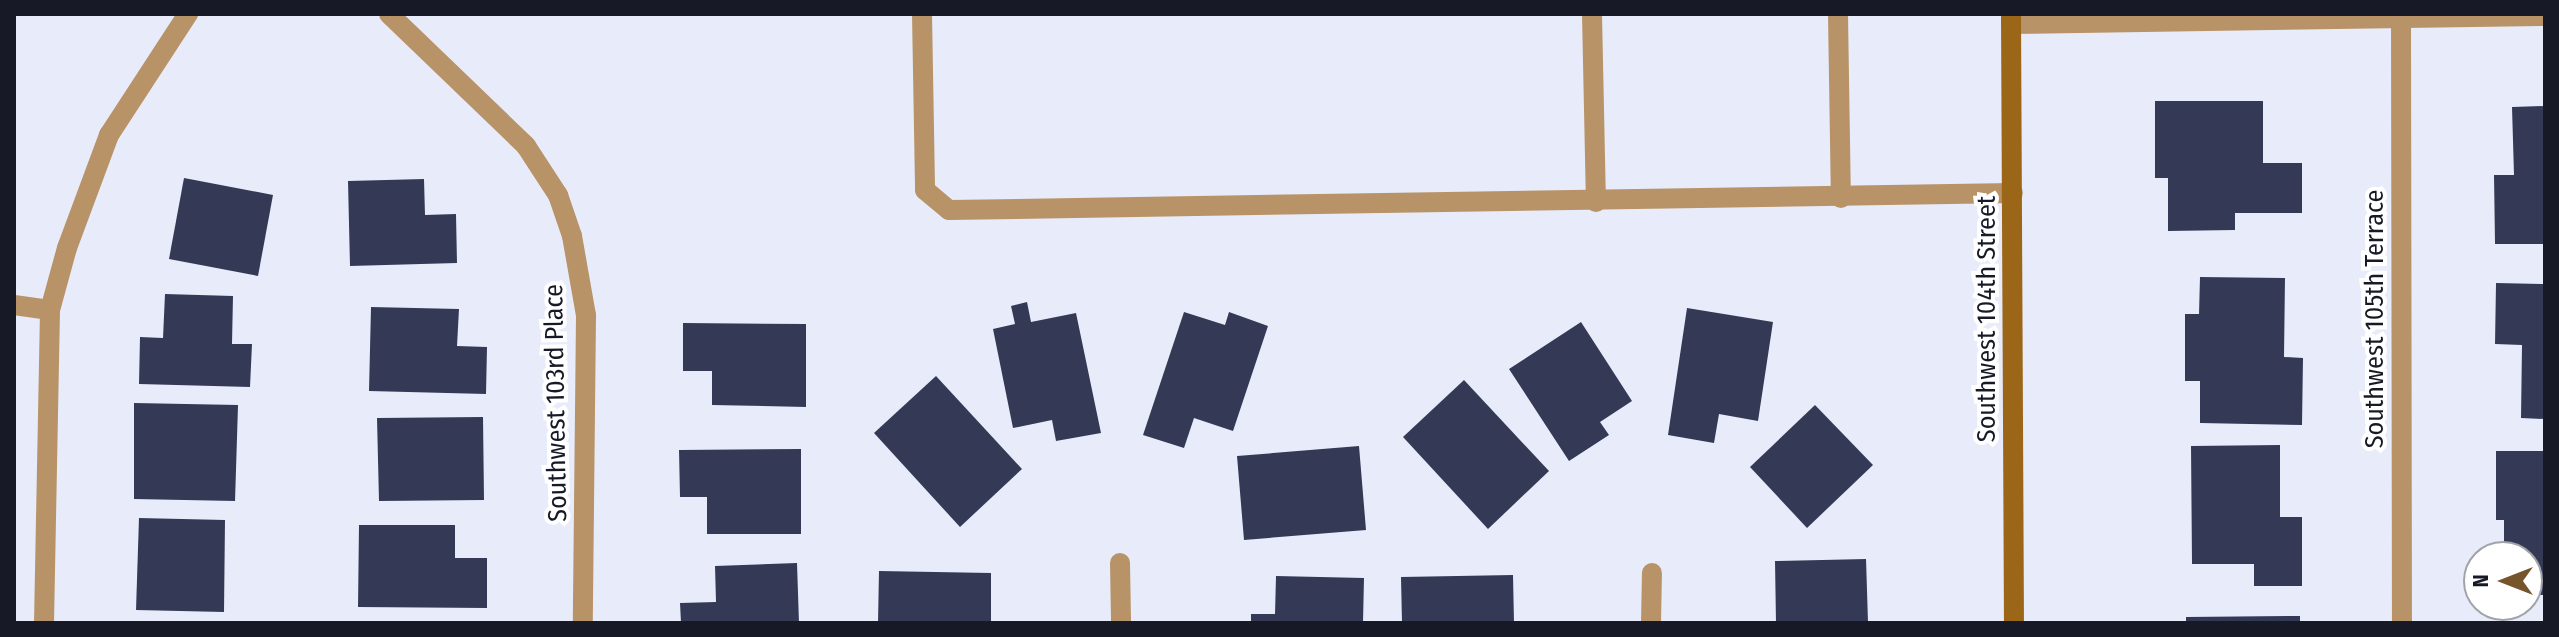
<!DOCTYPE html>
<style>
body{margin:0}
#map{position:relative;width:2559px;height:637px;overflow:hidden;background:#e8ecfa;font-family:"Fira Sans Condensed",sans-serif}
div>[style]{position:absolute}
.building>*{inset:0;background:#343a56}
.service>*{height:20px;margin:-10px;padding:0 10px;transform-origin:10px;border-radius:10px;background:#b89368}
.minor>*{height:20px;margin:-10px;padding:0 10px;transform-origin:10px;border-radius:10px;background:#b89368}
.tertiary>*{height:20px;margin:-10px;padding:0 10px;transform-origin:10px;border-radius:10px;background:#b89368}
.secondary>*{height:20px;margin:-10px;padding:0 10px;transform-origin:10px;border-radius:10px;background:#9c6618}
span{translate:-50% -50%;white-space:nowrap;text-align:center;line-height:1.15;-webkit-text-stroke:8px #fff;paint-order:stroke}
.street-label{font-size:26px;color:#171a26}
.frame{position:absolute;inset:0;border:16px solid #171a26;pointer-events:none}
.north{position:absolute;left:2463px;top:541px;width:80px;height:80px;box-sizing:border-box;background:#fff;border:2px solid #a2a3a8;border-radius:50%;rotate:270deg;font-size:22px;font-weight:700;line-height:32px;text-align:center;color:#171a26}
.north::after{content:'';display:block;margin:auto;width:28px;height:36px;background:#77552c;clip-path:polygon(50% 0,100% 100%,50% 72%,0 100%)}
</style>
<div id="map">
<div class="building">
<div style="clip-path:polygon(2155px 101px,2263px 101px,2263px 163px,2302px 163px,2302px 213px,2235px 213px,2235px 230px,2168px 231px,2168px 178px,2155px 178px)"></div>
<div style="clip-path:polygon(2545px 106px,2545px 244px,2495px 244px,2494px 175px,2514px 175px,2512px 107px)"></div>
<div style="clip-path:polygon(184px 178px,273px 195px,258px 276px,169px 259px)"></div>
<div style="clip-path:polygon(424px 179px,425px 215px,456px 214px,457px 263px,350px 266px,348px 181px)"></div>
<div style="clip-path:polygon(2200px 277px,2285px 278px,2284px 357px,2303px 358px,2302px 425px,2200px 423px,2200px 381px,2185px 381px,2185px 314px,2199px 314px)"></div>
<div style="clip-path:polygon(2496px 283px,2545px 284px,2545px 419px,2521px 418px,2522px 345px,2495px 344px)"></div>
<div style="clip-path:polygon(165px 294px,233px 296px,232px 344px,252px 344px,250px 387px,139px 384px,140px 337px,163px 338px)"></div>
<div style="clip-path:polygon(1027px 302px,1031px 322px,1076px 313px,1101px 433px,1056px 441px,1052px 420px,1013px 428px,993px 329px,1015px 324px,1011px 306px)"></div>
<div style="clip-path:polygon(371px 307px,459px 309px,457px 346px,487px 347px,486px 394px,369px 391px)"></div>
<div style="clip-path:polygon(1687px 308px,1773px 322px,1758px 421px,1719px 414px,1714px 443px,1668px 435px)"></div>
<div style="clip-path:polygon(1184px 312px,1225px 325px,1229px 312px,1268px 326px,1233px 431px,1194px 418px,1184px 448px,1143px 435px)"></div>
<div style="clip-path:polygon(1581px 322px,1632px 401px,1600px 422px,1609px 435px,1569px 461px,1509px 369px)"></div>
<div style="clip-path:polygon(683px 323px,806px 324px,806px 407px,712px 405px,712px 371px,683px 371px)"></div>
<div style="clip-path:polygon(936px 376px,1022px 469px,960px 527px,874px 433px)"></div>
<div style="clip-path:polygon(1464px 380px,1549px 471px,1488px 529px,1403px 437px)"></div>
<div style="clip-path:polygon(134px 403px,238px 405px,235px 501px,134px 499px)"></div>
<div style="clip-path:polygon(1815px 405px,1873px 465px,1807px 528px,1750px 467px)"></div>
<div style="clip-path:polygon(483px 417px,484px 500px,379px 501px,377px 418px)"></div>
<div style="clip-path:polygon(2280px 445px,2280px 517px,2302px 517px,2302px 586px,2254px 586px,2254px 564px,2192px 564px,2191px 446px)"></div>
<div style="clip-path:polygon(1359px 446px,1366px 530px,1244px 540px,1237px 456px)"></div>
<div style="clip-path:polygon(801px 449px,801px 534px,707px 534px,707px 497px,680px 497px,679px 450px)"></div>
<div style="clip-path:polygon(2496px 451px,2545px 451px,2545px 595px,2527px 595px,2527px 557px,2504px 557px,2504px 520px,2496px 520px)"></div>
<div style="clip-path:polygon(139px 518px,225px 520px,224px 612px,136px 610px)"></div>
<div style="clip-path:polygon(359px 525px,455px 525px,455px 558px,487px 558px,487px 608px,358px 607px)"></div>
<div style="clip-path:polygon(1866px 559px,1868px 623px,1776px 623px,1775px 561px)"></div>
<div style="clip-path:polygon(797px 563px,799px 623px,681px 623px,680px 603px,716px 602px,715px 566px)"></div>
<div style="clip-path:polygon(879px 571px,991px 573px,991px 623px,878px 623px)"></div>
<div style="clip-path:polygon(1513px 575px,1514px 623px,1402px 623px,1401px 577px)"></div>
<div style="clip-path:polygon(1276px 576px,1364px 578px,1363px 623px,1251px 623px,1251px 614px,1275px 614px)"></div>
<div style="clip-path:polygon(2300px 616px,2300px 623px,2186px 623px,2186px 617px)"></div>
</div>
<div class="service">
<div style="left:922px;top:14px;width:176px;rotate:89deg"></div>
<div style="left:925px;top:190px;width:31px;rotate:40deg"></div>
<div style="left:949px;top:210px;width:1064px;rotate:-0.92deg"></div>
<div style="left:1592px;top:14px;width:188px;rotate:88.8deg"></div>
<div style="left:1838px;top:14px;width:184px;rotate:89.1deg"></div>
</div>
<div class="minor">
<div style="left:389px;top:14px;width:190px;rotate:43.9deg"></div>
<div style="left:526px;top:146px;width:59px;rotate:56.9deg"></div>
<div style="left:558px;top:195px;width:43px;rotate:71.1deg"></div>
<div style="left:572px;top:236px;width:80px;rotate:80deg"></div>
<div style="left:586px;top:315px;width:308px;rotate:90.6deg"></div>
<div style="left:2401px;top:14px;width:609px;rotate:89.91deg"></div>
<div style="left:14px;top:305px;width:36px;rotate:8deg"></div>
<div style="left:1120px;top:563px;width:60px;rotate:89deg"></div>
<div style="left:44px;top:623px;width:313px;rotate:-88.9deg"></div>
<div style="left:50px;top:310px;width:64px;rotate:-74.7deg"></div>
<div style="left:67px;top:248px;width:121px;rotate:-69.6deg"></div>
<div style="left:109px;top:135px;width:145px;rotate:-56.9deg"></div>
<div style="left:1651px;top:623px;width:50px;rotate:-88.9deg"></div>
</div>
<div class="tertiary">
<div style="left:2011px;top:24px;width:534px;rotate:-0.86deg"></div>
</div>
<div class="secondary">
<div style="left:2011px;top:14px;width:609px;rotate:89.72deg"></div>
</div>
<div class="street-label">
<span style="left:1987px;top:319px;rotate:-90deg">Southwest 104th Street</span>
<span style="left:2375px;top:319px;rotate:-90deg">Southwest 105th Terrace</span>
<span style="left:556px;top:403px;rotate:-91deg">Southwest 103rd Place</span>
</div>
<div class="frame"></div>
<div class="north">N</div>
</div>
